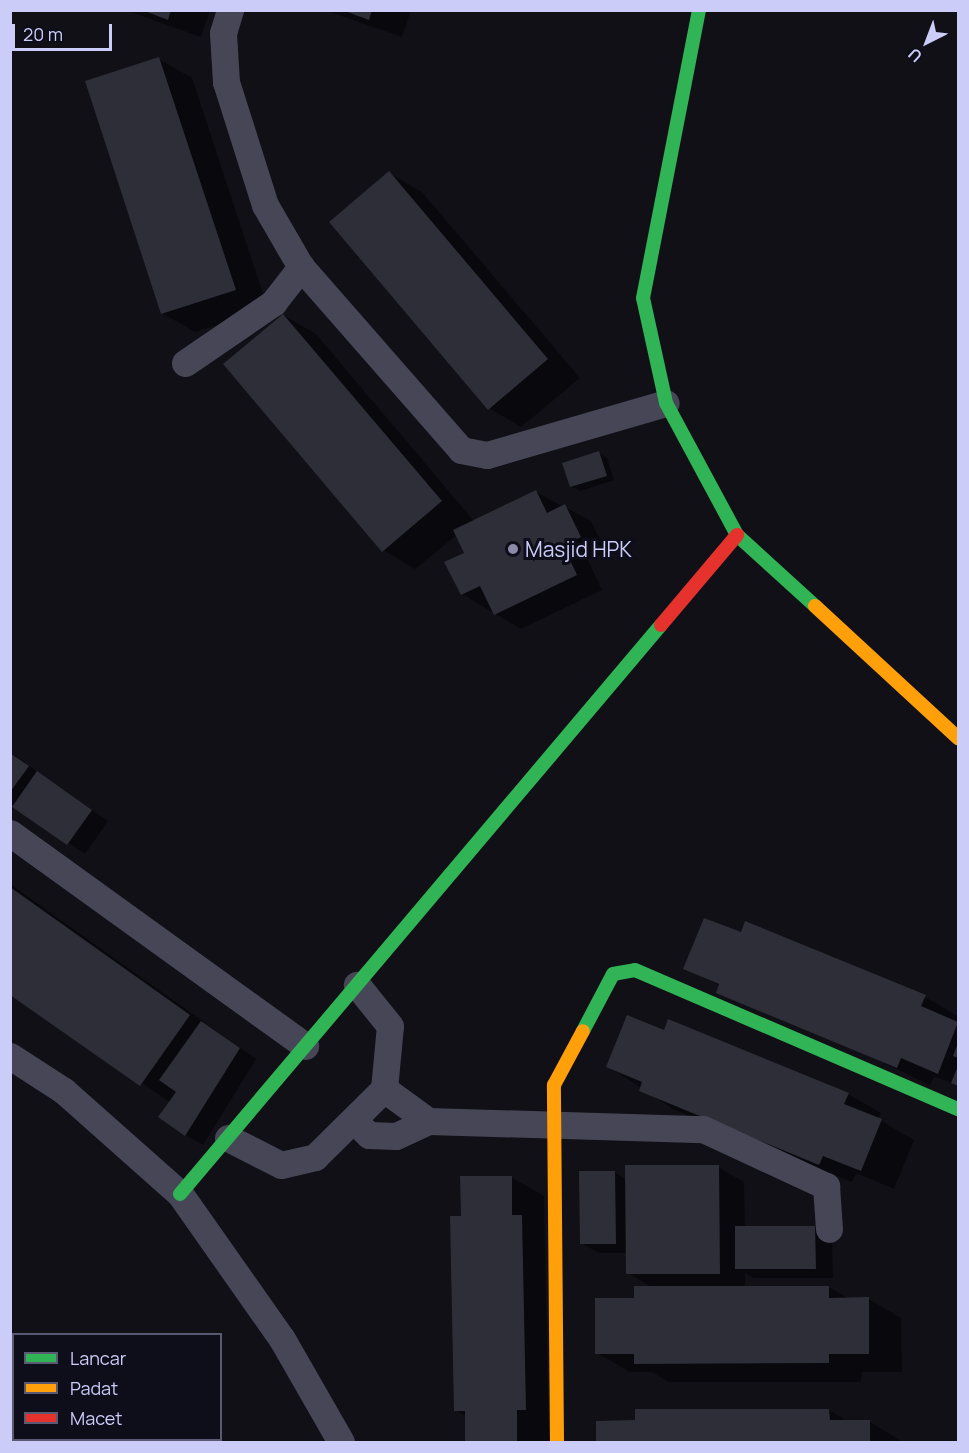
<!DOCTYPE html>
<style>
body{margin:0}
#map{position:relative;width:969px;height:1453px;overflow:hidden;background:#111017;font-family:Manrope,sans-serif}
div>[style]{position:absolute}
.shadow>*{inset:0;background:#0007}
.building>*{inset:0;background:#2e2e39}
.street>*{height:27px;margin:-13.5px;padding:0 13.5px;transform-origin:13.5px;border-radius:13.5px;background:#464657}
.fast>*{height:14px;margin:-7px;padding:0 7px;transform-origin:7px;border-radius:7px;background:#30b455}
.slow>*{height:14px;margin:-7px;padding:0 7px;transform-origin:7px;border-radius:7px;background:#ff9f0a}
.jam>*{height:14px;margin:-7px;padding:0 7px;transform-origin:7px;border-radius:7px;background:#e5322d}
.dots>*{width:16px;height:16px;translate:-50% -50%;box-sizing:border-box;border:3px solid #0e0d1a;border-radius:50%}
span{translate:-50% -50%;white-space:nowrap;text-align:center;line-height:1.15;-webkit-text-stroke:6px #0e0d1a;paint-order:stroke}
.poi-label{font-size:21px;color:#ccccf9}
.left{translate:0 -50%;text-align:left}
.frame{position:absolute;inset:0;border:12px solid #ccccf9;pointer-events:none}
.legend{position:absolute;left:12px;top:1333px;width:210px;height:108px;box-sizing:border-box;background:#0e0d1a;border:2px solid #5a5973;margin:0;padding:8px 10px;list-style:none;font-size:18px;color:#ccccf9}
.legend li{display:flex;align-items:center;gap:12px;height:30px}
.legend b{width:30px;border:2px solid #5a5973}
.north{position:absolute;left:897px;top:12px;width:60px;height:60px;-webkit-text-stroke:4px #0e0d1a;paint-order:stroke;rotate:222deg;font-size:16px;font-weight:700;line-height:24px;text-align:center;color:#ccccf9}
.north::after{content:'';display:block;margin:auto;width:21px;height:27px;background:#ccccf9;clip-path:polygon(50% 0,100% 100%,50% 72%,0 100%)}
.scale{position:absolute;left:12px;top:24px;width:100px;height:27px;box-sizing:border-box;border:3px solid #ccccf9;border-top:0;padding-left:8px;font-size:18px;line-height:21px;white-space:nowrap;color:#ccccf9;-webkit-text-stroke:4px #0e0d1a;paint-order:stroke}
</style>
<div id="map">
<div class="shadow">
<div style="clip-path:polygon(125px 10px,210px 10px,201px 37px)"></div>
<div style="clip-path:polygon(324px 10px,411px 10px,402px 37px)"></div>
<div style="clip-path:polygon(159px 59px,192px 78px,268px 309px,195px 332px,162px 313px)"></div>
<div style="clip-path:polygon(389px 173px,422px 192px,580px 378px,521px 427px,489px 408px)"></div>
<div style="clip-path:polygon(283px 315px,316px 334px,474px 521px,536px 492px,591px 521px,606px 552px,588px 560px,602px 590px,521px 629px,462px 594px,466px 553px,457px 535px,415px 569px,383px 550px)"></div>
<div style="clip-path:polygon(599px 453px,607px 458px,614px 480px,580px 491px,571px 486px)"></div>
<div style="clip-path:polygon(10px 752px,108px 821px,85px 854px,10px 803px)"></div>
<div style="clip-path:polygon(10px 884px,256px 1059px,203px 1145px,185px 1135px,170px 1102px,10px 993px)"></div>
<div style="clip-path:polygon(746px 923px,925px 997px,958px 1016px,958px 1086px,934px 1076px,930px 1085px,685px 969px,741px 934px)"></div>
<div style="clip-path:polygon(664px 1031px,848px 1094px,881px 1113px,878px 1119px,914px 1140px,894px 1189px,856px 1173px,852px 1182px,673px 1109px,608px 1066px)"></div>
<div style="clip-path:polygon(718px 1167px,744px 1182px,745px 1227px,815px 1227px,832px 1237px,833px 1278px,754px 1278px,745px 1273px,745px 1288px,829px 1287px,849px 1299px,869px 1299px,901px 1318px,902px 1372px,862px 1372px,861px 1382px,668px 1382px,652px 1372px,630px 1372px,597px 1353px,653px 1288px,628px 1273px,627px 1253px,599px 1253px,581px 1243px,614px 1172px,627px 1180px)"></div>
<div style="clip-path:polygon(511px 1177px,544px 1196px,549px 1442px,467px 1442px,466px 1416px,455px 1410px,462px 1217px)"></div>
<div style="clip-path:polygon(829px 1410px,849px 1422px,870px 1422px,903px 1442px,597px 1442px,597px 1422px)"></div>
</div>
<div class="building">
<div style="clip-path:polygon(142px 10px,171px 10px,168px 20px)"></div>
<div style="clip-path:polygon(342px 10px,372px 10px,369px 20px)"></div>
<div style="clip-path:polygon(159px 57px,236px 290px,161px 314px,85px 81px)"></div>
<div style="clip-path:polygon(389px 171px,548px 359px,488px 410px,329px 222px)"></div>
<div style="clip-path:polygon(283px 314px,442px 501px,382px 552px,223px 364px)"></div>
<div style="clip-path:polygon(599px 451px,607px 476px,570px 487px,562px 463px)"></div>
<div style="clip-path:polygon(536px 490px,547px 513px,565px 504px,581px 537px,563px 545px,577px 575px,494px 615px,480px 586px,461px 595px,444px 562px,464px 553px,453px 530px)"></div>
<div style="clip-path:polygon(10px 753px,29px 766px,10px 792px)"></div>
<div style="clip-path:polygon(37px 771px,92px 810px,67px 845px,12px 807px)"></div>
<div style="clip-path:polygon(10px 887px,190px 1015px,140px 1086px,10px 995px)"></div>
<div style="clip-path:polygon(704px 918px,741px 932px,745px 921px,926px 995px,921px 1006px,958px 1022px,938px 1074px,901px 1058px,897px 1068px,716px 993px,719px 984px,683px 969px)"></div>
<div style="clip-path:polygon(627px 1015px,664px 1030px,668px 1019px,849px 1093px,844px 1104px,882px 1119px,861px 1171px,823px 1156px,819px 1165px,639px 1091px,642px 1082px,606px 1067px)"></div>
<div style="clip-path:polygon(201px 1021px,240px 1048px,185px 1136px,158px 1117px,176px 1092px,159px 1080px)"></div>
<div style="clip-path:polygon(958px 1043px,958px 1058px,953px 1056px)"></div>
<div style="clip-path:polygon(958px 1066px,958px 1086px,951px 1083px)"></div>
<div style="clip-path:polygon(625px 1165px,719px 1165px,720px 1274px,626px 1274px)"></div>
<div style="clip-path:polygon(579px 1171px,615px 1171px,616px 1244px,580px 1244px)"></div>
<div style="clip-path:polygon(460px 1176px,512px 1176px,512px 1215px,522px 1215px,526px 1410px,517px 1410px,517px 1442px,465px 1442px,465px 1411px,454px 1411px,450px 1216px,461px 1216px)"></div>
<div style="clip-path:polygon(735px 1226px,815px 1226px,816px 1269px,735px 1269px)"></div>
<div style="clip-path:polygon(634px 1286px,829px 1286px,829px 1298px,869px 1297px,869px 1354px,829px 1354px,829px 1363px,634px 1364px,634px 1354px,595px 1354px,595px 1298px,634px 1298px)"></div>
<div style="clip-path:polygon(635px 1409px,829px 1409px,830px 1420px,870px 1420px,870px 1442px,596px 1442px,596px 1421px,635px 1420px)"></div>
</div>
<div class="street">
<div style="left:230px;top:10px;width:24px;rotate:107deg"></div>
<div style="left:223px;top:33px;width:49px;rotate:86.5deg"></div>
<div style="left:226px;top:82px;width:129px;rotate:72.4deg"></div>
<div style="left:265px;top:205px;width:72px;rotate:59.9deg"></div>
<div style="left:301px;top:267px;width:243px;rotate:48.8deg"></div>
<div style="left:461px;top:450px;width:26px;rotate:11deg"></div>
<div style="left:487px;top:455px;width:186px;rotate:-16.2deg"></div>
<div style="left:185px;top:363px;width:107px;rotate:-34.3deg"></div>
<div style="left:273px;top:303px;width:46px;rotate:-52.1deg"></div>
<div style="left:10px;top:833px;width:364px;rotate:35.8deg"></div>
<div style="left:10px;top:1056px;width:64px;rotate:32.9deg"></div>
<div style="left:64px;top:1091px;width:155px;rotate:41.6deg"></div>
<div style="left:180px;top:1194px;width:177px;rotate:54.9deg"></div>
<div style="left:282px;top:1339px;width:119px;rotate:60.2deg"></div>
<div style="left:384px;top:1089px;width:54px;rotate:36deg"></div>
<div style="left:353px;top:1120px;width:22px;rotate:43deg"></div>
<div style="left:369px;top:1135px;width:27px;rotate:2deg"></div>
<div style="left:396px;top:1136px;width:35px;rotate:-25deg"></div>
<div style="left:428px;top:1121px;width:275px;rotate:1.7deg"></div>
<div style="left:703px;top:1129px;width:136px;rotate:24.9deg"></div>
<div style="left:826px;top:1186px;width:43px;rotate:86deg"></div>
<div style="left:228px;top:1138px;width:59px;rotate:27deg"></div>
<div style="left:281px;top:1165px;width:35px;rotate:-13deg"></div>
<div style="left:315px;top:1157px;width:97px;rotate:-44.6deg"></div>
<div style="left:384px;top:1089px;width:63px;rotate:-84.6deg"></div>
<div style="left:390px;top:1026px;width:53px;rotate:-128.8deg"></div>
</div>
<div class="fast">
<div style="left:699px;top:10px;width:293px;rotate:101deg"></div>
<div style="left:643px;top:298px;width:107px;rotate:77.6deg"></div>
<div style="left:666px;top:403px;width:150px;rotate:61.7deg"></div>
<div style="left:737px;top:535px;width:105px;rotate:42.3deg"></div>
<div style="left:583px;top:1031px;width:64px;rotate:-62.2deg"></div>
<div style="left:613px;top:974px;width:22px;rotate:-10deg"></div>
<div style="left:635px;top:970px;width:352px;rotate:23.3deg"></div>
<div style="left:180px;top:1194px;width:745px;rotate:-49.79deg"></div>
</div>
<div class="slow">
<div style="left:815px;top:606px;width:195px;rotate:42.7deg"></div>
<div style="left:557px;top:1442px;width:357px;rotate:-90.5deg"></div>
<div style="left:554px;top:1085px;width:61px;rotate:-61.8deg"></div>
</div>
<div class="jam">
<div style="left:661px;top:625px;width:118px;rotate:-49.8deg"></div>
</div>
<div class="dots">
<div style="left:513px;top:549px;background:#8b8aaa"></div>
</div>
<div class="poi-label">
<span class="left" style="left:525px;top:549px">Masjid HPK</span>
</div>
<div class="frame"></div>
<ul class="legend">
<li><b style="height:8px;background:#30b455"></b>Lancar</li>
<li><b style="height:8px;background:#ff9f0a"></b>Padat</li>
<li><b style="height:8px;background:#e5322d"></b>Macet</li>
</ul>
<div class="north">U</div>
<div class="scale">20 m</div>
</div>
